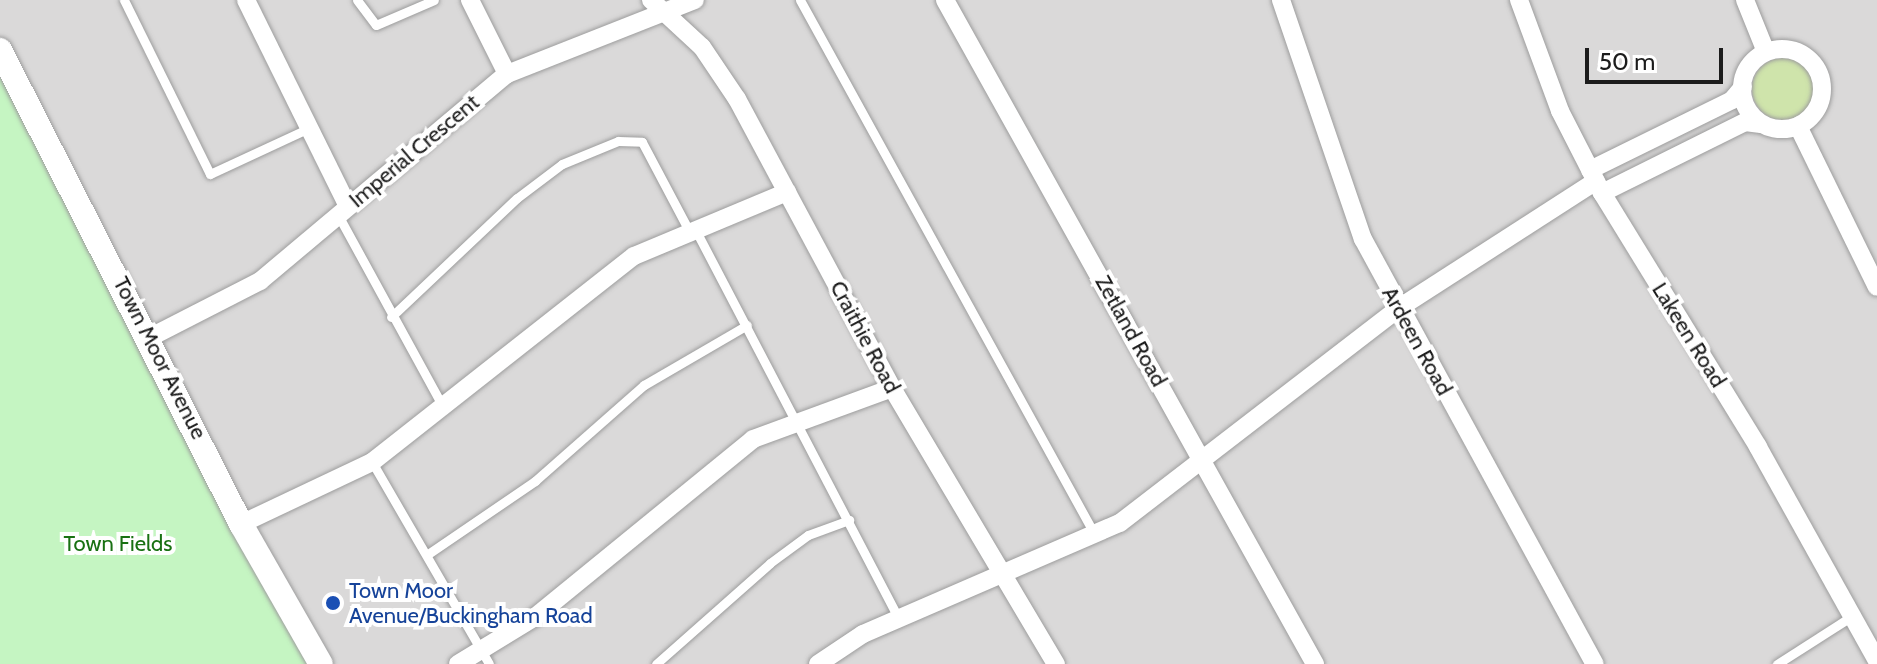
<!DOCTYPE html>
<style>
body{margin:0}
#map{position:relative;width:1877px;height:664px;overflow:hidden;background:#ede8e2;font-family:Cabin,sans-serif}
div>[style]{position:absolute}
.residential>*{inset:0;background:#dad9d9}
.grass>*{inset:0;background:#cfe4ab}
.round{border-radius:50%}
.park>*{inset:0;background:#c5f5c2}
.roads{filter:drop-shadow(0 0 2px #9d9d9d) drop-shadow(0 0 2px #9d9d9d)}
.service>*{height:9px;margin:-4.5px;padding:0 4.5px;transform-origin:4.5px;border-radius:4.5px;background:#fff}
.minor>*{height:18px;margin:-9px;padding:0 9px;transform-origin:9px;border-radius:9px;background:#fff}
.minor>.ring{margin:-9px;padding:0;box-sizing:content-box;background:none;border:18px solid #fff;border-radius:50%}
.tertiary>*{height:24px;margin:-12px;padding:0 12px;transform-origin:12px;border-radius:12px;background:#fff}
.dots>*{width:22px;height:22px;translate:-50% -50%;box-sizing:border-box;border:4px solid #fff;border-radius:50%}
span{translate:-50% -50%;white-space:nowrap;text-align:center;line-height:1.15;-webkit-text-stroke:8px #fff;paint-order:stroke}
.street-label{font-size:22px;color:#1c1c1c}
.park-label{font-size:22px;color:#197113}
.transit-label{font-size:22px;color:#164399}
.left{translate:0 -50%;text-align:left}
.scale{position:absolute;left:1585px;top:48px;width:138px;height:36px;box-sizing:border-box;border:4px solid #1c1c1c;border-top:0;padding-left:10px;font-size:24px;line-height:28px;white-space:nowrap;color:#1c1c1c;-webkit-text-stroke:6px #fff;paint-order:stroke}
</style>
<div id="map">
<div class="residential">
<div style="clip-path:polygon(0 0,1877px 0,1877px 664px,0 664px)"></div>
</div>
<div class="grass">
<div class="round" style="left:1752px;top:58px;width:62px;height:62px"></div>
</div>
<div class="park">
<div style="clip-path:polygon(0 77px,151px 337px,321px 664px,0 664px)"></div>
</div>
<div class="roads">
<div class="service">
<div style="left:124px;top:0;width:194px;rotate:63.7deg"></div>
<div style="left:210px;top:174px;width:109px;rotate:-24.9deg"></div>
<div style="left:357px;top:0;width:31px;rotate:53deg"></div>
<div style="left:376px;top:25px;width:63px;rotate:-23.3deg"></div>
<div style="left:800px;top:0;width:611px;rotate:61.13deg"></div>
<div style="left:338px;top:215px;width:219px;rotate:61.3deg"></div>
<div style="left:695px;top:229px;width:441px;rotate:62.4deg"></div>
<div style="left:391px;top:317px;width:173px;rotate:-43.4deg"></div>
<div style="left:517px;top:198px;width:56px;rotate:-37.1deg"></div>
<div style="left:562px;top:164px;width:61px;rotate:-22.3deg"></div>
<div style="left:618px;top:141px;width:24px;rotate:2deg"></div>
<div style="left:642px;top:142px;width:98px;rotate:62.1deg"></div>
<div style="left:372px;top:462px;width:233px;rotate:59.9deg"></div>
<div style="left:428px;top:554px;width:130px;rotate:-34.3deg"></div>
<div style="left:535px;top:481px;width:145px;rotate:-41.4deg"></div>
<div style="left:644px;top:385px;width:119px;rotate:-30.2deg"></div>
<div style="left:656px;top:664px;width:152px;rotate:-41.5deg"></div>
<div style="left:770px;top:563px;width:47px;rotate:-36.4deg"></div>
<div style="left:808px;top:535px;width:44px;rotate:-20.1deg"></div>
<div style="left:1777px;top:664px;width:89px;rotate:-32.6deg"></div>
</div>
<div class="minor">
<div style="left:246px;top:0;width:230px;rotate:63.7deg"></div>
<div style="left:470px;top:0;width:83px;rotate:63.4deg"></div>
<div style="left:651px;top:0;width:69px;rotate:42.7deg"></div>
<div style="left:702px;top:47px;width:63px;rotate:56.1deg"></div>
<div style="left:737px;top:99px;width:328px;rotate:61.8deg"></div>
<div style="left:892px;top:388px;width:321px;rotate:59.3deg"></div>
<div style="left:945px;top:0;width:760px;rotate:60.87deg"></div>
<div style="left:1281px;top:0;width:253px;rotate:71.1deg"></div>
<div style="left:1363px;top:239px;width:484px;rotate:61.4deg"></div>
<div style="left:1519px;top:0;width:118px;rotate:69.7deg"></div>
<div style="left:1560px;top:111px;width:92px;rotate:62.9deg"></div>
<div style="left:1602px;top:193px;width:298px;rotate:58.4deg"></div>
<div style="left:1758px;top:447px;width:245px;rotate:60.9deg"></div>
<div style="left:1745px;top:0;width:56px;rotate:68deg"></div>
<div class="ring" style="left:1742px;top:49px;width:62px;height:62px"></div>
<div style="left:1798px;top:126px;width:179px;rotate:63.9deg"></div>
<div style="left:1590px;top:170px;width:158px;rotate:-26.2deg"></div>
<div style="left:1732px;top:100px;width:17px;rotate:-50deg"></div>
<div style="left:1602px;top:193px;width:160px;rotate:-26.4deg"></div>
<div style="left:1745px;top:122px;width:16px;rotate:7deg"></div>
<div style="left:151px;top:337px;width:123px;rotate:-27.2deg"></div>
<div style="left:260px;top:281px;width:322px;rotate:-40deg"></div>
<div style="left:507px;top:74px;width:202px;rotate:-21.5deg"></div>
<div style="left:241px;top:524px;width:145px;rotate:-25.3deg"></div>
<div style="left:372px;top:462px;width:333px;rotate:-38.2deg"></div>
<div style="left:634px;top:256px;width:166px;rotate:-22.7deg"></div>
<div style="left:458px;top:664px;width:90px;rotate:-31.4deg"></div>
<div style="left:535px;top:617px;width:281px;rotate:-39.2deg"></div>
<div style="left:753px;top:439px;width:148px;rotate:-20.1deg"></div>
<div style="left:818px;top:664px;width:54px;rotate:-33.7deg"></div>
<div style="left:863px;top:634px;width:280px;rotate:-23.4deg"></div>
<div style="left:1120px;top:523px;width:352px;rotate:-37.6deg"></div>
<div style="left:1399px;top:308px;width:234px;rotate:-32.8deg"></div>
</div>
<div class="tertiary">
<div style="left:0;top:50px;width:532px;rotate:63.05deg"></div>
<div style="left:241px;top:524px;width:161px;rotate:60.3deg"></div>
</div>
</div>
<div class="dots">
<div style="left:333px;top:603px;background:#1a4fb4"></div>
</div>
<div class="street-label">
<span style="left:414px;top:151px;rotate:-40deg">Imperial Crescent</span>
<span style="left:1131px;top:331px;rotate:61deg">Zetland Road</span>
<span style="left:1689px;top:335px;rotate:58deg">Lakeen Road</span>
<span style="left:865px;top:337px;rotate:62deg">Craithie Road</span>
<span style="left:1417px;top:341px;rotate:61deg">Ardeen Road</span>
<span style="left:160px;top:358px;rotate:63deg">Town Moor Avenue</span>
</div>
<div class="park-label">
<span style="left:118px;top:544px">Town Fields</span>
</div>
<div class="transit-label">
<span class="left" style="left:349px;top:603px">Town Moor<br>Avenue/Buckingham Road</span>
</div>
<div class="scale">50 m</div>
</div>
